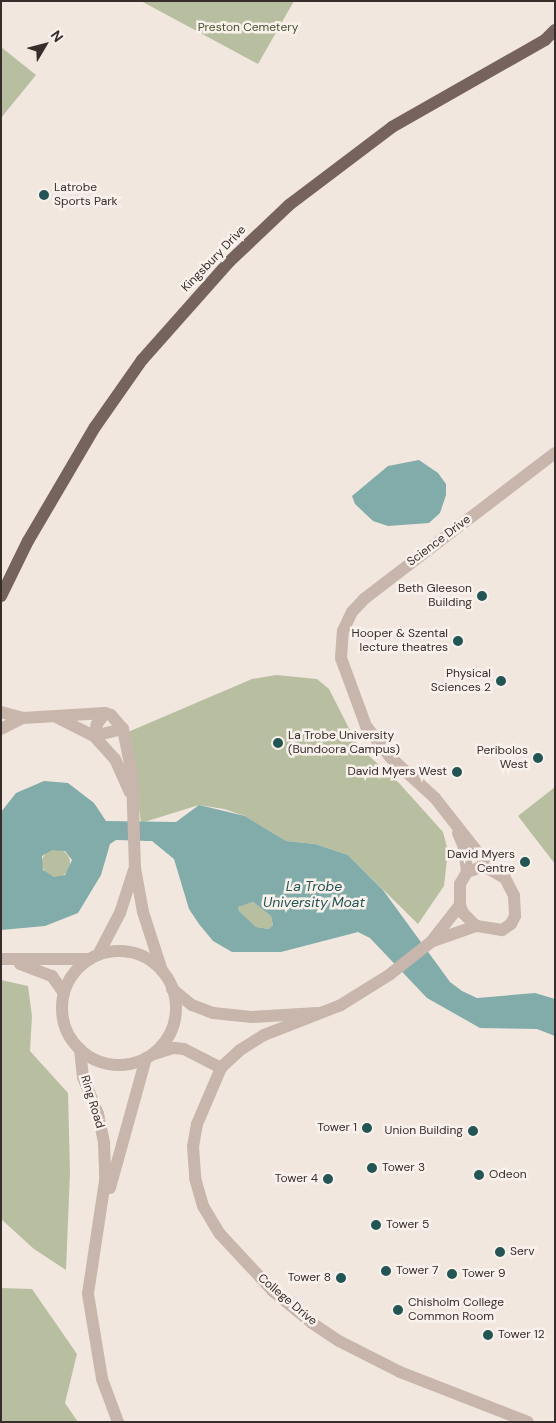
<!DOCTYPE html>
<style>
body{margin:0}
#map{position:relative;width:556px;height:1423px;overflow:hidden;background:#f1e7df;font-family:"DM Sans",sans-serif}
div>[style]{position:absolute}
.green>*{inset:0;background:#b8bfa0}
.round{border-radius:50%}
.water>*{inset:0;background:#81aca9}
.minor>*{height:12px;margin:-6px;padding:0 6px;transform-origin:6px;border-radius:6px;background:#c8b6ac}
.minor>.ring{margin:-6px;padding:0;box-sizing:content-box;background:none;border:12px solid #c8b6ac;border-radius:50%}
.major>*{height:12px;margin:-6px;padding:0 6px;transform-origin:6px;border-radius:6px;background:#77635d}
.dots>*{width:14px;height:14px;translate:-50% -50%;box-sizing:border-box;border:2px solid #f9f1ec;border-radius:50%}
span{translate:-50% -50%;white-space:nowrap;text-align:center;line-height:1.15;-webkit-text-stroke:5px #f9f1ec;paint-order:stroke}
.park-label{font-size:12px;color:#4a5330}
.poi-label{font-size:12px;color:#372d2a}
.left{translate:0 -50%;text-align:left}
.right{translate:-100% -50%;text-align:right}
.street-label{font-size:12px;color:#372d2a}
.water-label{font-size:14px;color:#235554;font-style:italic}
.frame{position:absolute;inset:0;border:2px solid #372d2a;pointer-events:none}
.north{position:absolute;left:20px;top:20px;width:50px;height:50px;-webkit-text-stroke:4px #f9f1ec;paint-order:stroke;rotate:53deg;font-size:14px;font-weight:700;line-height:20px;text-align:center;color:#372d2a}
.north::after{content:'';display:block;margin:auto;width:18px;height:22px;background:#372d2a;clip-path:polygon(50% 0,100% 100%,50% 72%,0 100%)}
</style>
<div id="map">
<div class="green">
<div style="clip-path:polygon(141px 1px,294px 1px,258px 64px)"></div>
<div style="clip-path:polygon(1px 47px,36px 75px,1px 118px)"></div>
<div style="clip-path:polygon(276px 675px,317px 679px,329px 689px,358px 746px,399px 783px,443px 832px,448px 851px,444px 886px,418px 924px,348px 855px,315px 844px,286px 841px,245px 816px,224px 809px,199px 805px,141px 823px,128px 732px,252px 679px)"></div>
<div style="clip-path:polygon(555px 787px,555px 864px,518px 816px)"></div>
<div class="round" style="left:42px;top:849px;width:28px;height:28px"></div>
<div style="clip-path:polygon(253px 902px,271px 916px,273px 925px,269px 929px,256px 927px,239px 911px,238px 907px)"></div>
<div style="clip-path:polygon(1px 980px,28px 986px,32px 1016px,30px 1051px,68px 1093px,70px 1172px,66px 1270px,34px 1249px,1px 1219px)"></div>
<div style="clip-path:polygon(1px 1288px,32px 1289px,77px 1354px,65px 1403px,78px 1422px,1px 1422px)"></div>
</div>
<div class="water">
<div style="clip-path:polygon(419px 460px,438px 473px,446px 484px,446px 495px,440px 513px,429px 523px,388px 526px,373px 521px,355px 504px,352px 496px,388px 466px)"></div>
<div style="clip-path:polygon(evenodd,44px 781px,68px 783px,94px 803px,106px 821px,176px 822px,199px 805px,245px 816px,286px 841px,315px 844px,348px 855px,383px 890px,450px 982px,462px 991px,477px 998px,535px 993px,555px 999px,555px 1036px,537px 1029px,480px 1028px,427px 998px,370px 938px,358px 932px,281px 952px,232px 952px,213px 941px,199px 924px,189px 909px,174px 859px,152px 841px,116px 840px,110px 844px,101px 875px,78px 913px,45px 926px,1px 930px,1px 812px,16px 793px,44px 781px,52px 850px,65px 851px,72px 860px,65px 875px,54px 877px,43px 870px,42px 856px,52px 850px,44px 781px,253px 902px,271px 916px,273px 925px,269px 929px,256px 927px,239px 911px,238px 907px,253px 902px)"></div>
</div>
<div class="minor">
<div style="left:1px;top:712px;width:23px;rotate:15deg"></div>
<div style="left:23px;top:718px;width:82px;rotate:-3.5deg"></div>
<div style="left:105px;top:713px;width:6px;rotate:18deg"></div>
<div style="left:111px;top:715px;width:18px;rotate:49deg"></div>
<div style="left:123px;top:729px;width:46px;rotate:78.7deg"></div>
<div style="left:132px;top:774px;width:94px;rotate:88.2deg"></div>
<div style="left:135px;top:868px;width:45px;rotate:79.7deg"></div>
<div style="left:143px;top:912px;width:62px;rotate:72.1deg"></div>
<div style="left:105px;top:713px;width:14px;rotate:126deg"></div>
<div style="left:97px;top:724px;width:12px;rotate:104deg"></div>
<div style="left:94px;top:736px;width:31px;rotate:48deg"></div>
<div style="left:115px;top:759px;width:36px;rotate:66deg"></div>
<div style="left:56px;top:717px;width:42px;rotate:26.6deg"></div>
<div style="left:94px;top:736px;width:30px;rotate:-14deg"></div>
<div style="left:1px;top:729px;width:25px;rotate:-27deg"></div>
<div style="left:458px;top:833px;width:15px;rotate:67deg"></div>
<div style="left:464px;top:847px;width:25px;rotate:83deg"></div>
<div style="left:484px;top:866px;width:24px;rotate:30deg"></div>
<div style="left:505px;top:878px;width:20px;rotate:63deg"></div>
<div style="left:514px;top:896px;width:20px;rotate:87deg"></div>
<div style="left:515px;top:916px;width:9px;rotate:117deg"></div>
<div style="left:511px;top:924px;width:11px;rotate:146deg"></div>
<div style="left:502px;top:930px;width:26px;rotate:-171deg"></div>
<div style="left:476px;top:926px;width:18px;rotate:-135deg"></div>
<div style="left:463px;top:913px;width:9px;rotate:-111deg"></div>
<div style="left:460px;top:905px;width:21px;rotate:-90deg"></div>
<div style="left:460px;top:884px;width:14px;rotate:-60deg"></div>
<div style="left:467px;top:872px;width:18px;rotate:-19deg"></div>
<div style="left:490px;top:868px;width:89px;rotate:-128.2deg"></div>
<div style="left:435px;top:798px;width:59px;rotate:-137.7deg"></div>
<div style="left:391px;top:758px;width:41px;rotate:-128deg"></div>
<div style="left:366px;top:726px;width:72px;rotate:-110.2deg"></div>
<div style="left:341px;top:658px;width:27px;rotate:-86deg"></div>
<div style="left:343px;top:631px;width:21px;rotate:-65deg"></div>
<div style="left:352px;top:612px;width:18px;rotate:-47deg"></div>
<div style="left:364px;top:599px;width:240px;rotate:-37.4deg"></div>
<div style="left:460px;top:905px;width:47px;rotate:128.1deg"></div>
<div style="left:431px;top:942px;width:53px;rotate:141.8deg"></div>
<div style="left:389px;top:975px;width:57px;rotate:148deg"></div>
<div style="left:341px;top:1005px;width:83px;rotate:158.7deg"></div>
<div style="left:264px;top:1035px;width:28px;rotate:148deg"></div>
<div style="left:240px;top:1050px;width:26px;rotate:137deg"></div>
<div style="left:221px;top:1068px;width:61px;rotate:113.2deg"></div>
<div style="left:197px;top:1124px;width:22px;rotate:100deg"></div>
<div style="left:193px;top:1146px;width:32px;rotate:86deg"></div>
<div style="left:195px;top:1178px;width:29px;rotate:74deg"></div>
<div style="left:203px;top:1206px;width:33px;rotate:59deg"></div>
<div style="left:220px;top:1234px;width:78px;rotate:47.1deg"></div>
<div style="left:273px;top:1291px;width:50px;rotate:39.4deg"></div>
<div style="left:312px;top:1323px;width:32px;rotate:34deg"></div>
<div style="left:339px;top:1341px;width:68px;rotate:26.9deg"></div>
<div style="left:400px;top:1372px;width:137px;rotate:21.3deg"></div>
<div style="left:433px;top:941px;width:46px;rotate:-19.2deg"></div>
<div class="ring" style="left:62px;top:951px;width:102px;height:102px"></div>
<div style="left:98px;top:955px;width:47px;rotate:-62.4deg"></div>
<div style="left:120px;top:913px;width:45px;rotate:-72deg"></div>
<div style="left:1px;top:959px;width:89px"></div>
<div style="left:20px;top:964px;width:34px;rotate:21deg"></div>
<div style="left:52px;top:976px;width:21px;rotate:55deg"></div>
<div style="left:172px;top:989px;width:26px;rotate:39deg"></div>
<div style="left:192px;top:1005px;width:22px;rotate:21deg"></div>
<div style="left:213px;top:1013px;width:39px;rotate:6deg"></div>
<div style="left:252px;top:1017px;width:65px;rotate:-3.5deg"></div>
<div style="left:80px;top:1049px;width:28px;rotate:84deg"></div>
<div style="left:83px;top:1077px;width:40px;rotate:68deg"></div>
<div style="left:98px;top:1114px;width:30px;rotate:78deg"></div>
<div style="left:104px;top:1143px;width:38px;rotate:88deg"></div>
<div style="left:105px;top:1181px;width:114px;rotate:98.6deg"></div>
<div style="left:88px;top:1294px;width:86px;rotate:80.6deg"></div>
<div style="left:102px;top:1379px;width:46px;rotate:69.6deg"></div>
<div style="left:154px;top:1054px;width:21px;rotate:-17deg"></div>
<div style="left:174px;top:1048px;width:10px;rotate:6deg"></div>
<div style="left:184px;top:1049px;width:42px;rotate:27.2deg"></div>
<div style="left:110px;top:1188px;width:135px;rotate:-74.5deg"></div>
</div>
<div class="major">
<div style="left:1px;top:596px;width:61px;rotate:-63.9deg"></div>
<div style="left:28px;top:541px;width:132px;rotate:-59.6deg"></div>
<div style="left:95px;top:427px;width:82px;rotate:-55deg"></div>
<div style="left:142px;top:360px;width:131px;rotate:-48.4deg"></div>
<div style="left:229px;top:262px;width:83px;rotate:-43.5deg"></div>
<div style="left:289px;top:205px;width:129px;rotate:-37.1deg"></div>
<div style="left:392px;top:127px;width:176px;rotate:-29.6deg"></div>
<div style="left:545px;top:40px;width:14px;rotate:-45deg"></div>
</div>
<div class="dots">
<div style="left:44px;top:195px;background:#235554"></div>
<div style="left:482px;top:596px;background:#235554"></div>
<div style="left:458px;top:641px;background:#235554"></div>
<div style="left:501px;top:681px;background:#235554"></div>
<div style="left:278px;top:743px;background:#235554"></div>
<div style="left:538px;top:758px;background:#235554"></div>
<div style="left:457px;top:772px;background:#235554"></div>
<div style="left:525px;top:862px;background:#235554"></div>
<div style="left:367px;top:1128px;background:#235554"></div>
<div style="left:473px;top:1131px;background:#235554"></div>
<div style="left:372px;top:1168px;background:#235554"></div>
<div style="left:479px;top:1175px;background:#235554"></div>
<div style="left:328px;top:1179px;background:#235554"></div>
<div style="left:376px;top:1225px;background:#235554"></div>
<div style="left:500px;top:1252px;background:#235554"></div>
<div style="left:386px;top:1271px;background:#235554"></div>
<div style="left:452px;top:1274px;background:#235554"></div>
<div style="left:341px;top:1278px;background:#235554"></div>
<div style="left:398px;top:1310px;background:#235554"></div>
<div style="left:488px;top:1335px;background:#235554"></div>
</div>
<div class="park-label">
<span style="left:248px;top:28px">Preston Cemetery</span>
</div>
<div class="poi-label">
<span class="left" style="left:54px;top:195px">Latrobe<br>Sports Park</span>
<span class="right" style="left:472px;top:596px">Beth Gleeson<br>Building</span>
<span class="right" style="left:448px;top:641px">Hooper &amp; Szental<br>lecture theatres</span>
<span class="right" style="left:491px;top:681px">Physical<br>Sciences 2</span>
<span class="left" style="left:288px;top:743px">La Trobe University<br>(Bundoora Campus)</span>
<span class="right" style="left:528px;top:758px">Peribolos<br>West</span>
<span class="right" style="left:447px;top:772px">David Myers West</span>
<span class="right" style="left:515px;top:862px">David Myers<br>Centre</span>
<span class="right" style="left:357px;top:1128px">Tower 1</span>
<span class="right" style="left:463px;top:1131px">Union Building</span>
<span class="left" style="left:382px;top:1168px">Tower 3</span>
<span class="left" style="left:489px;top:1175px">Odeon</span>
<span class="right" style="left:318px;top:1179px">Tower 4</span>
<span class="left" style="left:386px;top:1225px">Tower 5</span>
<span class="left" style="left:510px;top:1252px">Serv</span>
<span class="left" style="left:396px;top:1271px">Tower 7</span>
<span class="left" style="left:462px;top:1274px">Tower 9</span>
<span class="right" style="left:331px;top:1278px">Tower 8</span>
<span class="left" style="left:408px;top:1310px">Chisholm College<br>Common Room</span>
<span class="left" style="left:498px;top:1335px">Tower 12</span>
</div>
<div class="street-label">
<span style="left:214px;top:259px;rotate:-46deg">Kingsbury Drive</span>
<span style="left:439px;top:541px;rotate:-37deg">Science Drive</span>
<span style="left:92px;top:1102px;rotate:73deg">Ring Road</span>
<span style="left:287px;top:1300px;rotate:40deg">College Drive</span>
</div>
<div class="water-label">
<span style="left:314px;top:894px">La Trobe<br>University Moat</span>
</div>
<div class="frame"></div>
<div class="north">N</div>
</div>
